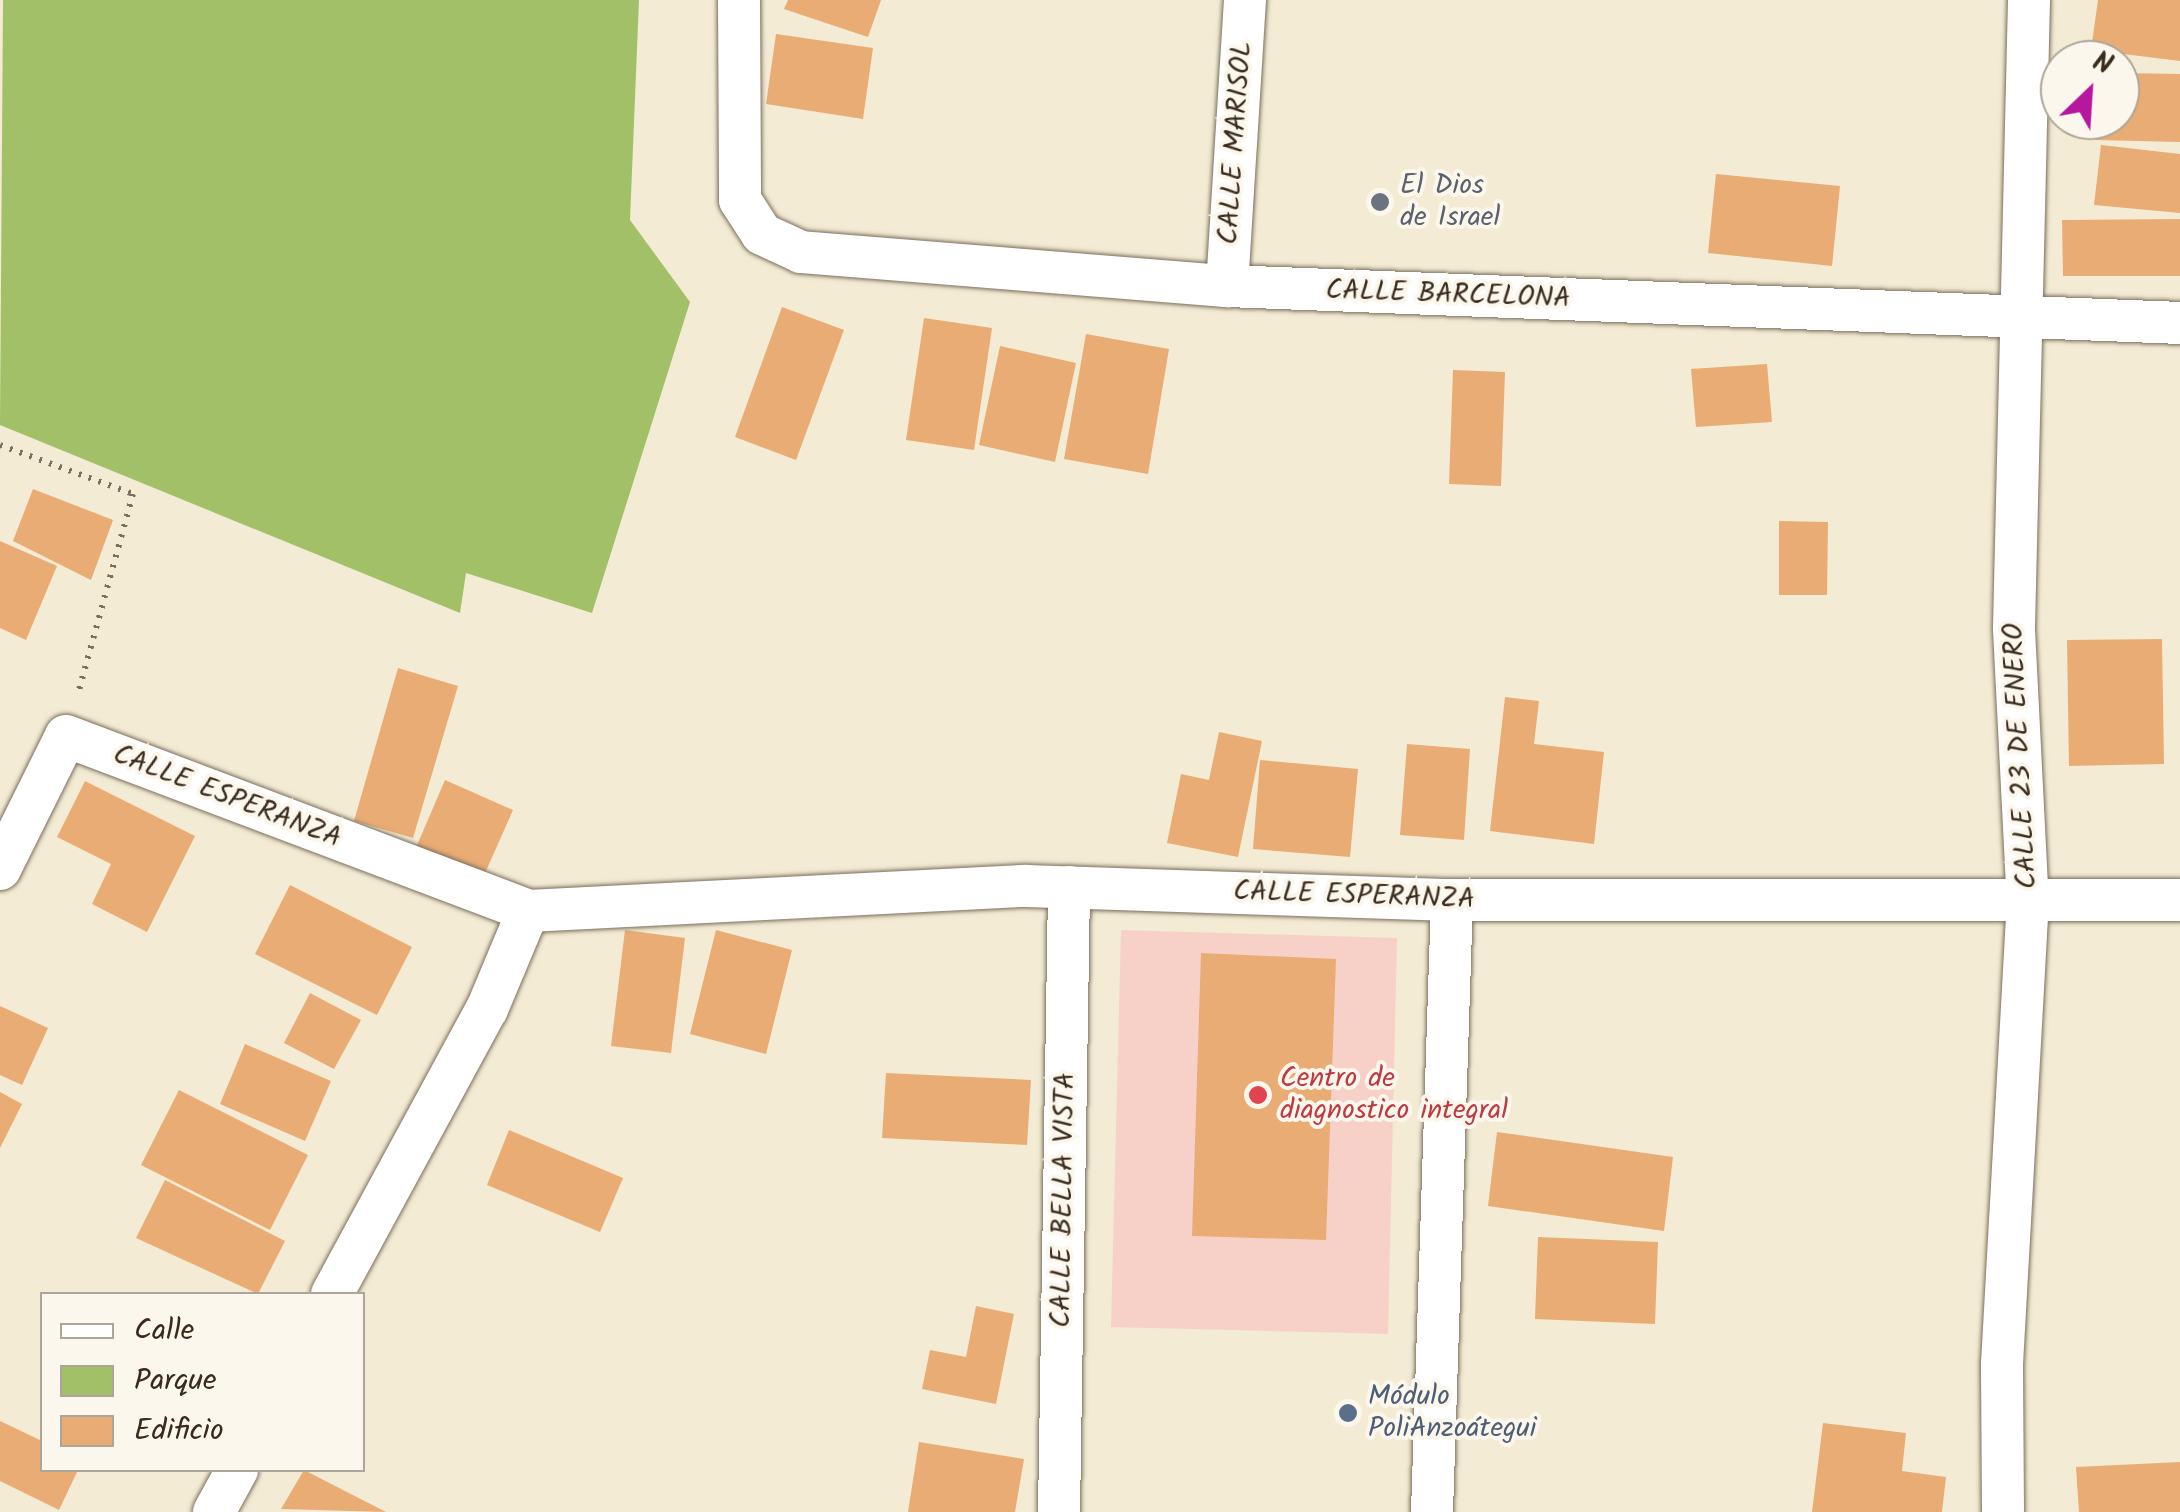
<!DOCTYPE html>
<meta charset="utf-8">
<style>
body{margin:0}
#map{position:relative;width:2180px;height:1512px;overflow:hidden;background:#f3ebd3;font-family:Kalam,sans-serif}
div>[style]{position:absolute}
.built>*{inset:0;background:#f7d1c8}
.green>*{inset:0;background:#a2c068}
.building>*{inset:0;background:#eaac75}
.path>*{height:6px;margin-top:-3px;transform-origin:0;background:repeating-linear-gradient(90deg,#7b6e5d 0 2.5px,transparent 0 10.5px)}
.roads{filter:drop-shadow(0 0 2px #7b6e5d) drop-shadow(0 0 2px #7b6e5d)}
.minor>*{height:42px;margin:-21px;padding:0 21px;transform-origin:21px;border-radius:21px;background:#fff}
.dots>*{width:28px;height:28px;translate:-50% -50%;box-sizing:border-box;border:5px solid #fbf7ec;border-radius:50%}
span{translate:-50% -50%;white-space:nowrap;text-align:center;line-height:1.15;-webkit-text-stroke:8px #fbf7ec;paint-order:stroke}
.street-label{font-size:28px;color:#3b2a1e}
.worship-label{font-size:28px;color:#5b616d}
.left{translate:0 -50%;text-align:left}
.health-label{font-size:28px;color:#be3a42}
.service-label{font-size:28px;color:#4e5e75}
.legend{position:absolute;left:40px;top:1292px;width:325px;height:180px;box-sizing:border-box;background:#fbf7ec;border:2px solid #aea59a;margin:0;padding:12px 18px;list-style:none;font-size:30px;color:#3b2a1e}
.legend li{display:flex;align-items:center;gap:20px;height:50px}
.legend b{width:50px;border:2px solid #aea59a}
.north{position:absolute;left:2040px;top:40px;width:100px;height:100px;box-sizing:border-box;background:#fbf7ec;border:2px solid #aea59a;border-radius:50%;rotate:25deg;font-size:28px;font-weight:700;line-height:40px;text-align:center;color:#3b2a1e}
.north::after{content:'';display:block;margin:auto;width:35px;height:45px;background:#b5179e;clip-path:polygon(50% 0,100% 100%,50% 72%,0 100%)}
</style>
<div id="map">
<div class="built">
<div style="clip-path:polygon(1121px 930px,1397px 938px,1388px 1334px,1111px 1327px)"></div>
</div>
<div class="green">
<div style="clip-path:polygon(3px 0,639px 0,630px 220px,690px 302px,592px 613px,466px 573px,460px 613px,0 425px)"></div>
</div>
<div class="building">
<div style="clip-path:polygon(788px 0,881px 0,868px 37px,784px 9px)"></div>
<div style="clip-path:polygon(2098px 0,2180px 0,2180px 61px,2091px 50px)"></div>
<div style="clip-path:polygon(776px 34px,873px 48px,863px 119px,766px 104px)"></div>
<div style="clip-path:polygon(2120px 73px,2180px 74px,2180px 142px,2096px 140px,2096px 120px,2120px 120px)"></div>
<div style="clip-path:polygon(2101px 145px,2180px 154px,2180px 213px,2094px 205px)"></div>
<div style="clip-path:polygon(1716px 174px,1840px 186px,1832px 266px,1708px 253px)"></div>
<div style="clip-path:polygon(2180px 219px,2180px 276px,2063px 276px,2062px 220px)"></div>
<div style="clip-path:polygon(782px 307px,844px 330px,796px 460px,735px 437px)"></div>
<div style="clip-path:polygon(924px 318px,992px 328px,974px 450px,906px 440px)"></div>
<div style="clip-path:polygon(1086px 334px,1169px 349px,1148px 474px,1064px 459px)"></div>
<div style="clip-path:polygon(1000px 346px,1076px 363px,1055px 462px,979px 445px)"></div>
<div style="clip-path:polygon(1767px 364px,1772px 422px,1696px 427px,1691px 369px)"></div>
<div style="clip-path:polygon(1453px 370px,1505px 372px,1501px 486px,1449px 484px)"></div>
<div style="clip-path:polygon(33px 489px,113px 520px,91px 580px,13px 541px)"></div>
<div style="clip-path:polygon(1779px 521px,1828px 522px,1827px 595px,1779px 595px)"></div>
<div style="clip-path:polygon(0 541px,57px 566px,26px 640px,0 628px)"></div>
<div style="clip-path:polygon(2162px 639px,2164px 764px,2069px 766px,2067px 640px)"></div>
<div style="clip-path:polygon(398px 668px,458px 686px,413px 838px,354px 821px)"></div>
<div style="clip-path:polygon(1505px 697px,1539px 701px,1534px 744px,1604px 752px,1594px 844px,1490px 831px)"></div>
<div style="clip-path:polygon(1219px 732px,1262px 741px,1238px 857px,1167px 843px,1181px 774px,1209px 780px)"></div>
<div style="clip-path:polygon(1407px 744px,1470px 749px,1464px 840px,1400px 835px)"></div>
<div style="clip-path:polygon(1260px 760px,1358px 769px,1350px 857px,1253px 849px)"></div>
<div style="clip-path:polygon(445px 780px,513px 810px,482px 880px,415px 850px)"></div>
<div style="clip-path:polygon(85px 781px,195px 836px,147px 932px,92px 904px,111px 864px,57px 837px)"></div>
<div style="clip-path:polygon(290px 885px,412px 947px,377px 1015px,255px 954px)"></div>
<div style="clip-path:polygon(625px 930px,685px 938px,671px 1053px,611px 1046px)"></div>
<div style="clip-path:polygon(716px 930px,792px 950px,766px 1054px,690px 1034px)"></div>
<div style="clip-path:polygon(1201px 953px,1336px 959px,1326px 1240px,1192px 1236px)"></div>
<div style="clip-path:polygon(310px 993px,361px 1020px,334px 1069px,284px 1043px)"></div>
<div style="clip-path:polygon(0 1006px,48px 1028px,22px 1085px,0 1075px)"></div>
<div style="clip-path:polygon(245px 1044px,331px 1081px,305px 1141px,220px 1104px)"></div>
<div style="clip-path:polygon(886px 1073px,1031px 1080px,1027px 1145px,882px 1138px)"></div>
<div style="clip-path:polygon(179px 1090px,308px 1155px,270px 1230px,141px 1165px)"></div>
<div style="clip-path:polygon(0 1092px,22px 1104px,0 1148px)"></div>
<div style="clip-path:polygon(509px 1130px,623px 1178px,600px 1232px,487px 1185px)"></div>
<div style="clip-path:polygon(1497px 1132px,1673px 1157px,1664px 1231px,1488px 1206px)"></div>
<div style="clip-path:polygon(165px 1180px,285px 1241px,258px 1294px,136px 1238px)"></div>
<div style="clip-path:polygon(1538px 1237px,1658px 1242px,1655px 1324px,1535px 1319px)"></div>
<div style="clip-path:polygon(976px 1306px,1014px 1314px,996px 1404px,922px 1389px,930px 1350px,966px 1357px)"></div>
<div style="clip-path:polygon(0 1421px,42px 1441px,42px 1470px,78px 1470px,59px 1510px,0 1481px)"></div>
<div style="clip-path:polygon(1823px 1423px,1906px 1433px,1902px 1471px,1946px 1477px,1942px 1512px,1812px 1512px)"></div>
<div style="clip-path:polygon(919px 1442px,1024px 1459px,1015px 1512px,908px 1512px)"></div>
<div style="clip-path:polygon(2180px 1462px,2180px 1512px,2079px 1512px,2076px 1467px)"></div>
<div style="clip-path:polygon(304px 1470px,386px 1512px,281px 1509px)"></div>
</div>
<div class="path">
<div style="left:0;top:445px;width:142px;rotate:20.2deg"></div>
<div style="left:133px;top:494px;width:206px;rotate:105.4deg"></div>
</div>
<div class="roads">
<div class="minor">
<div style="left:739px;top:0;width:200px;rotate:89.7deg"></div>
<div style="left:740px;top:200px;width:40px;rotate:57.1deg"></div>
<div style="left:762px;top:234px;width:43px;rotate:24.8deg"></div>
<div style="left:801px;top:252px;width:427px;rotate:4.6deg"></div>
<div style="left:1227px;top:286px;width:954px;rotate:2.22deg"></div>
<div style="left:1227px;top:286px;width:287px;rotate:-86.4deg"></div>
<div style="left:0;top:869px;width:148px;rotate:-63.6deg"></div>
<div style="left:66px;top:736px;width:494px;rotate:20.7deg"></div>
<div style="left:528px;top:911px;width:499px;rotate:-2.9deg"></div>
<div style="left:1026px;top:886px;width:426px;rotate:1.9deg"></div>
<div style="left:1452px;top:900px;width:728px"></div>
<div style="left:332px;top:1294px;width:324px;rotate:-61.5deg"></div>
<div style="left:487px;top:1009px;width:106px;rotate:-67.3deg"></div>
<div style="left:214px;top:1512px;width:48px;rotate:-61.3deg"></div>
<div style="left:1059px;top:1512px;width:625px;rotate:-89.08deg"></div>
<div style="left:1432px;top:1512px;width:612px;rotate:-88.13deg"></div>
<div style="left:2003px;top:1512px;width:148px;rotate:-90.4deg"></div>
<div style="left:2002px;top:1364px;width:459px;rotate:-86.8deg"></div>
<div style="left:2028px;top:906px;width:279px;rotate:-92.9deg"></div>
<div style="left:2014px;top:627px;width:627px;rotate:-88.63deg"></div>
</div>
</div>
<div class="dots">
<div style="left:1380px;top:202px;background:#6b7280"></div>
<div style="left:1258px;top:1095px;background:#e0444e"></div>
<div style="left:1348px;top:1413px;background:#5c6f8a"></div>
</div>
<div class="street-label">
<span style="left:1236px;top:143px;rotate:-86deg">CALLE MARISOL</span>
<span style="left:1448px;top:295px;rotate:2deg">CALLE BARCELONA</span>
<span style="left:2021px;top:756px;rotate:-93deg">CALLE 23 DE ENERO</span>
<span style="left:227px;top:797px;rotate:21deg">CALLE ESPERANZA</span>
<span style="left:1354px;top:896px;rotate:2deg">CALLE ESPERANZA</span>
<span style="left:1064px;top:1200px;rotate:-89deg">CALLE BELLA VISTA</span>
</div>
<div class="worship-label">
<span class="left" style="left:1400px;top:202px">El Dios<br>de Israel</span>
</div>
<div class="health-label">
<span class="left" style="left:1280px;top:1095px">Centro de<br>diagnostico integral</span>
</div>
<div class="service-label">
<span class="left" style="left:1368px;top:1413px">Módulo<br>PoliAnzoátegui</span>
</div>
<ul class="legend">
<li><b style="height:12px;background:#fff"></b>Calle</li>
<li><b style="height:28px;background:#a2c068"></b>Parque</li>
<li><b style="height:28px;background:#eaac75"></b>Edificio</li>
</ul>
<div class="north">N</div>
</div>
